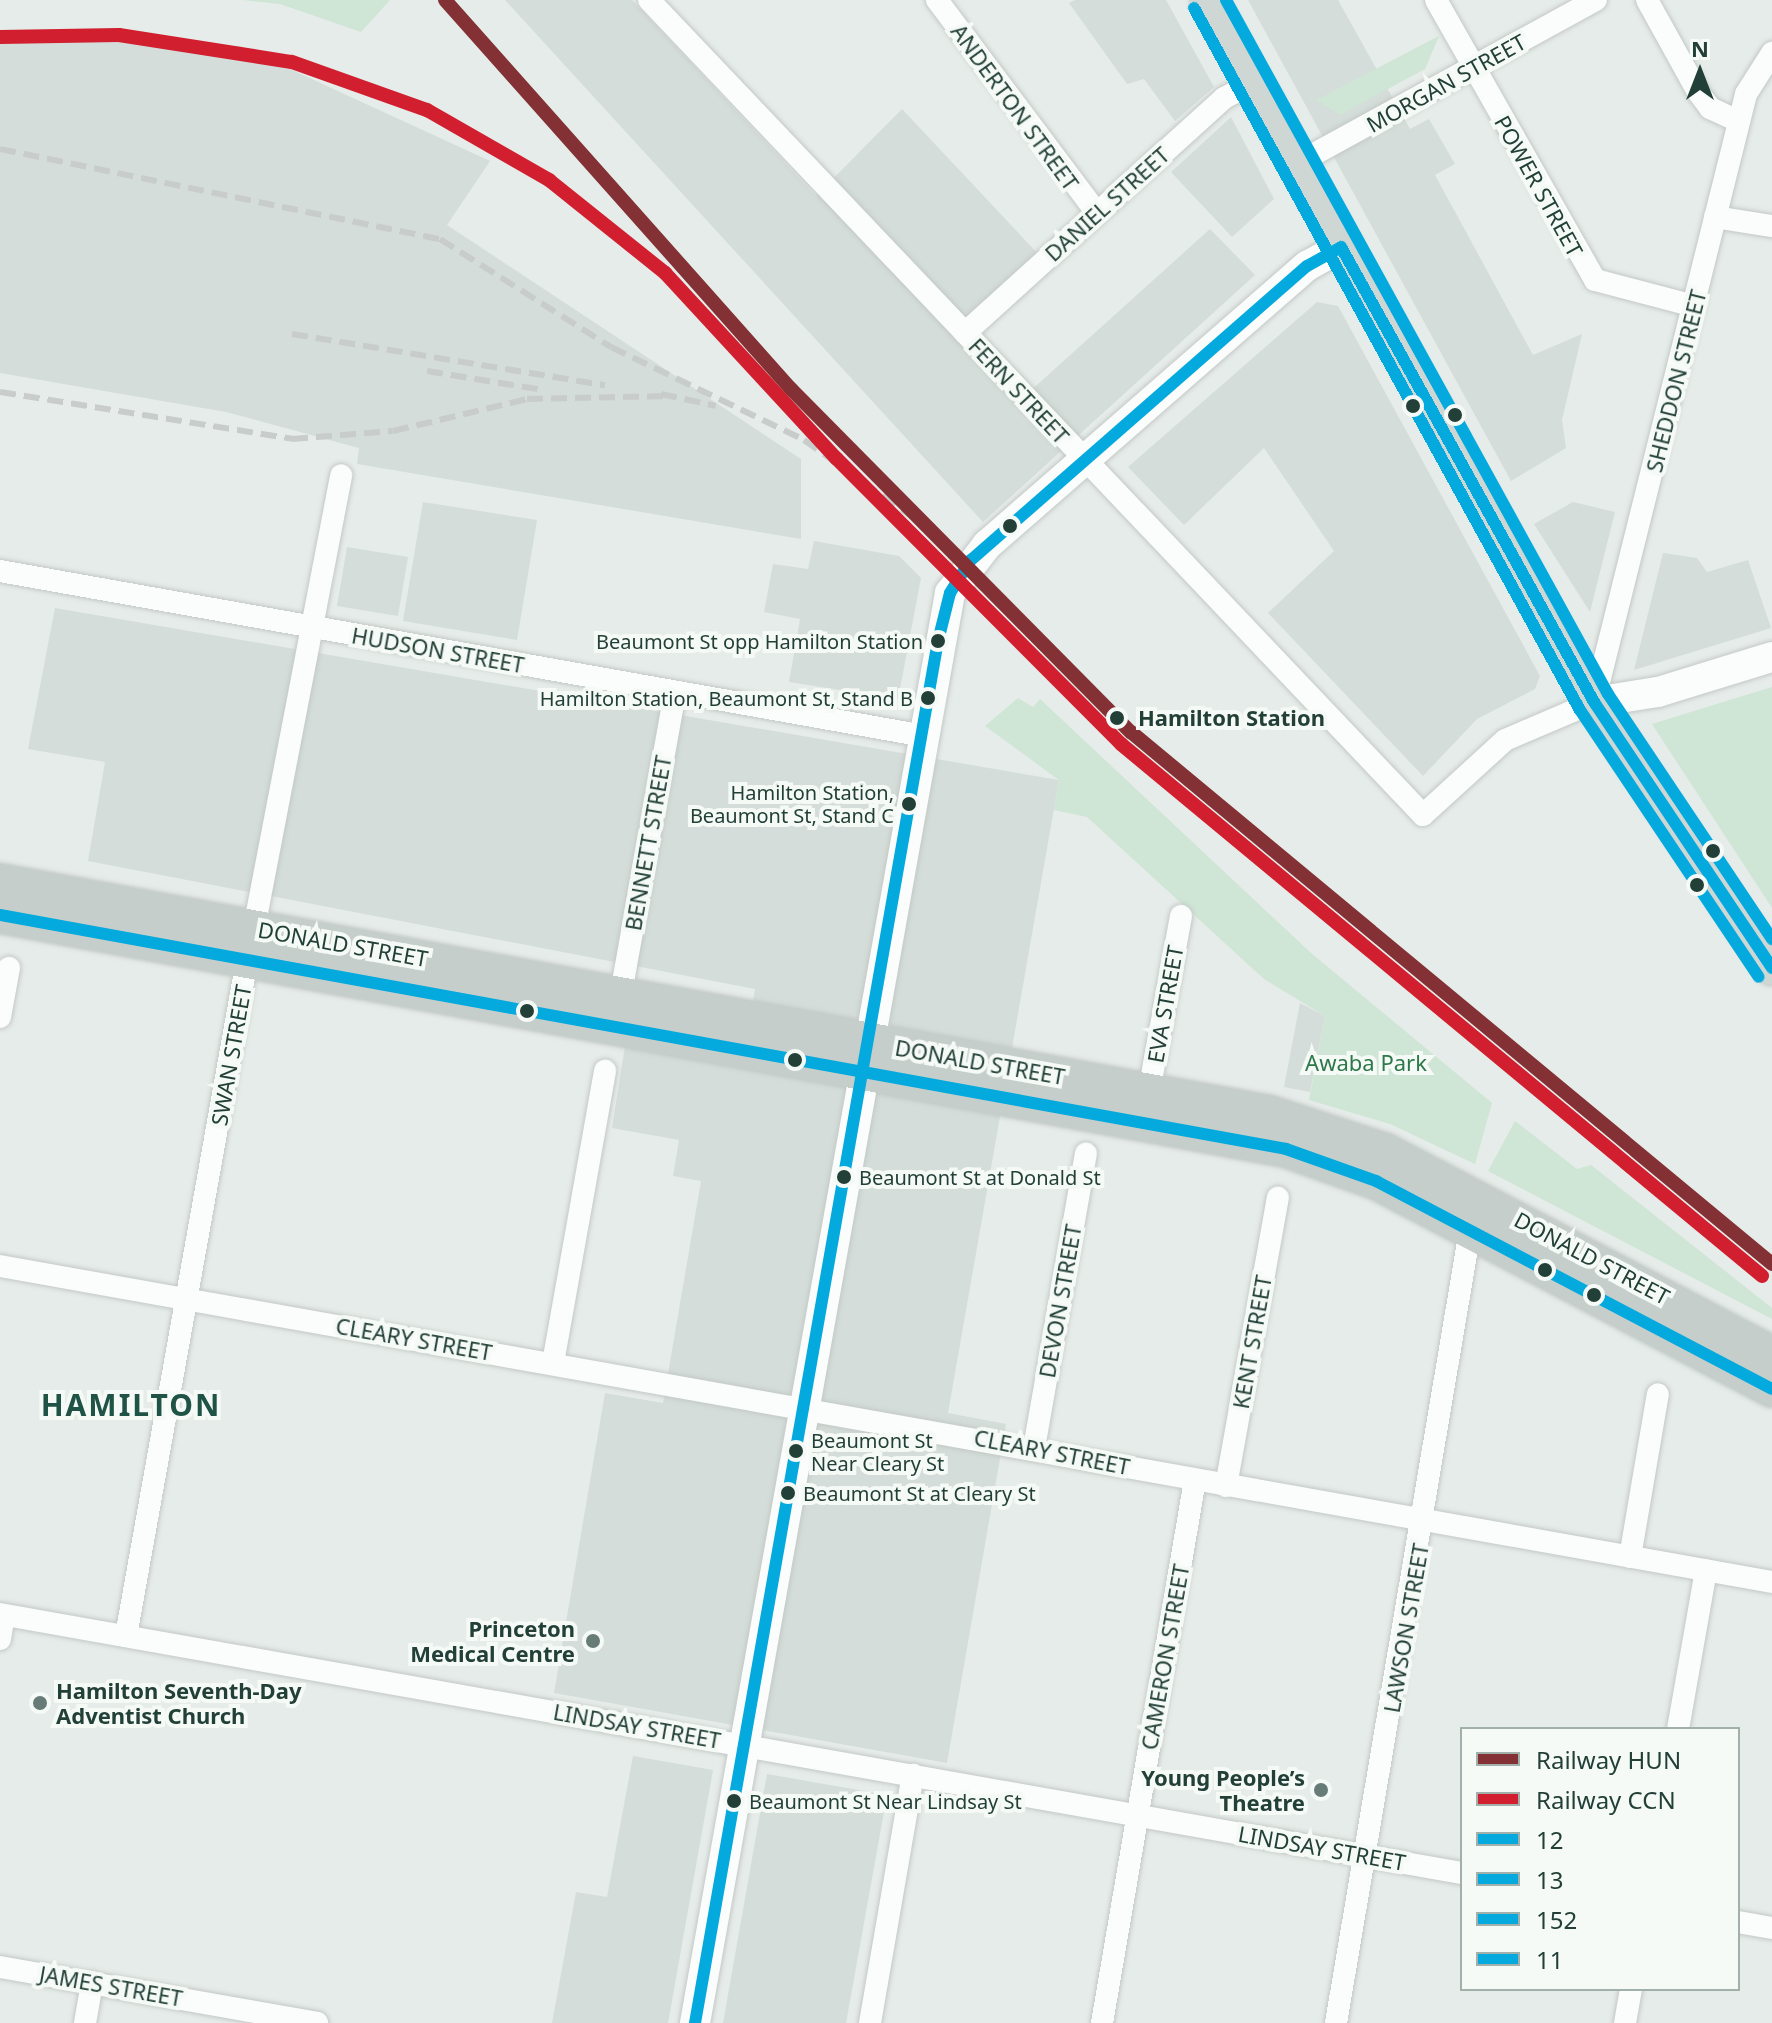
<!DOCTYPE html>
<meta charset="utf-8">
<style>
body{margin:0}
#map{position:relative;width:1772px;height:2023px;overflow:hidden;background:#e6ece9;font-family:"Noto Sans",sans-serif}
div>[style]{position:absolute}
.built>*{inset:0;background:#d4ddd9}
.green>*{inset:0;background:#cfe5d5}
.roads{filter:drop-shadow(0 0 2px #c3c9c6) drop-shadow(0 0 2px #c3c9c6)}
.minor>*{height:22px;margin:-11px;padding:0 11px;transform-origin:11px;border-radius:11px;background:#fbfcfc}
.secondary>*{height:30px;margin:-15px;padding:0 15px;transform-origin:15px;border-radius:15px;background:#fbfcfc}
.primary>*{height:34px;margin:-17px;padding:0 17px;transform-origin:17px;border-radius:17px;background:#cfd7d5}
.trunk>*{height:36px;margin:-18px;padding:0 18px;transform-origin:18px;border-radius:18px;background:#c5cecb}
.rail>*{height:6px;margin-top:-3px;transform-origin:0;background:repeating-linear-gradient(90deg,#c8ccca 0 16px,transparent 0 24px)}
.bus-1>*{height:12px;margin:-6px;padding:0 6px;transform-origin:6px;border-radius:6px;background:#04a9dd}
.bus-2>*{height:12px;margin:-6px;padding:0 6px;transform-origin:6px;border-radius:6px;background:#04a9dd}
.bus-3>*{height:12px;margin:-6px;padding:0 6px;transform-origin:6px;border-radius:6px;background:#04a9dd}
.bus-4>*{height:12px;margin:-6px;padding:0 6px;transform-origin:6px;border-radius:6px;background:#04a9dd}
.rail-1>*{height:14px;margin:-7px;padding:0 7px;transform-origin:7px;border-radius:7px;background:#833134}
.rail-2>*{height:14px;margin:-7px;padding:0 7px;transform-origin:7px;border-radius:7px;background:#d11f2f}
.dots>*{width:22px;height:22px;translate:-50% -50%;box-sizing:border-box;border:4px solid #f5faf7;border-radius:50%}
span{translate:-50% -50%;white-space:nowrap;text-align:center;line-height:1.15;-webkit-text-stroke:8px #f5faf7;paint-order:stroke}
.bus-label{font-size:20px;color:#234038}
.right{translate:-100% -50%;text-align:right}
.left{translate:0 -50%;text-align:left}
.street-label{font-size:22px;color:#234038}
.stop-label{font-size:22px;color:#234038;font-weight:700}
.park-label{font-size:22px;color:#2c7848}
.poi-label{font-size:22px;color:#234038;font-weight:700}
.district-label{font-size:30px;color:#1e5345;font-weight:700;letter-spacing:2px}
.legend{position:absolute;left:1460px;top:1727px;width:280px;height:264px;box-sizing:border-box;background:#f5faf7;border:2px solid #a1b0ab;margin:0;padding:10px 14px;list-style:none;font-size:24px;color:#234038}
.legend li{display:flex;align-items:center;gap:16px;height:40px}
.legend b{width:40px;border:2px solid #a1b0ab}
.north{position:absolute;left:1660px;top:32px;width:80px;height:80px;-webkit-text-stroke:6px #f5faf7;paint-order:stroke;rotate:0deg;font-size:22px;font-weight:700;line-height:32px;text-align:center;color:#234038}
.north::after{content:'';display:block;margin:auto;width:28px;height:36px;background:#234038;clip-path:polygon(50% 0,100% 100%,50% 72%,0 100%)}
</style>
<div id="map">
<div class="built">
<div style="clip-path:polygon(505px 0,632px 0,816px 196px,902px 109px,1040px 256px,961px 325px,1027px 394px,1210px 229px,1255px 275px,983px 522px)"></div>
<div style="clip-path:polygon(1075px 0,1166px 0,1214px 87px,1175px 121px,1144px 79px,1127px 84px,1069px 3px)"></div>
<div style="clip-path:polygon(1248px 0,1338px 0,1410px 129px,1429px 119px,1455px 164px,1435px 175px,1533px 355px,1582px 334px,1562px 420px,1566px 448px,1511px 481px)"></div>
<div style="clip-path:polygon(0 37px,240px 46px,490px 161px,447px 225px,801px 459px,801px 539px,357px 464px,359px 448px,226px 412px,0 373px)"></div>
<div style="clip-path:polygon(1231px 117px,1274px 199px,1232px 237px,1171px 172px)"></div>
<div style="clip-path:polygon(1317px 302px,1338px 306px,1540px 676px,1535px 689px,1477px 719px,1423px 776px,1268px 613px,1334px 551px,1264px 448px,1184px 525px,1128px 467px)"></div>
<div style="clip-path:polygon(423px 502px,537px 520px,517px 640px,403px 621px)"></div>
<div style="clip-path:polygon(1573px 502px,1615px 512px,1590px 612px,1534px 524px)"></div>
<div style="clip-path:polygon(814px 541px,899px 556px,921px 578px,898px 699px,789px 682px,800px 619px,764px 612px,773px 564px,808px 569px)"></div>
<div style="clip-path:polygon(347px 547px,408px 557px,398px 616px,337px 606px)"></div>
<div style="clip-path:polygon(1663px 553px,1697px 558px,1707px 572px,1748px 560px,1771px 628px,1634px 670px)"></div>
<div style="clip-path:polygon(55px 608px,1059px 780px,948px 1413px,1006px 1424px,947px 1763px,554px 1693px,605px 1393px,663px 1403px,701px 1181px,673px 1176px,679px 1140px,612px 1128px,625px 1046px,743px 1067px,755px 989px,88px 861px,105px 762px,28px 749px)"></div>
<div style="clip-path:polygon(1300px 1003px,1325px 1016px,1310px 1092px,1284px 1087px)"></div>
<div style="clip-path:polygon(633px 1756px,713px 1770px,668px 2023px,552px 2023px,576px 1892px,607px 1897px)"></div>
<div style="clip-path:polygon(767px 1774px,887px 1795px,846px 2023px,723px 2023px)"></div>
</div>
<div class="green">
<div style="clip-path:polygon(243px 0,390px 0,361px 32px,280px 4px)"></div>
<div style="clip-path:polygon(1439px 36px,1425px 69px,1340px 115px,1316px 100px)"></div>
<div style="clip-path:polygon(1772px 687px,1772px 908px,1652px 724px)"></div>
<div style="clip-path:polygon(1018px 698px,1033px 707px,1040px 699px,1311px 953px,1492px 1103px,1475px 1164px,1390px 1124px,1309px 1100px,1325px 1016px,1264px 979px,1087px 817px,1054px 810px,1059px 780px,985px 726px)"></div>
<div style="clip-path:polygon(1515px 1121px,1577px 1169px,1591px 1165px,1772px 1308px,1772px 1319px,1488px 1171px)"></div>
</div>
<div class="roads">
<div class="minor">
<div style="left:649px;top:0;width:1124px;rotate:46.48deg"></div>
<div style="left:1423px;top:815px;width:111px;rotate:-42.4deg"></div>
<div style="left:1505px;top:740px;width:97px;rotate:-23.1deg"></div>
<div style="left:1594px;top:702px;width:627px;rotate:-75.96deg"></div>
<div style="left:1746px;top:94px;width:49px;rotate:-57.6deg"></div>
<div style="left:937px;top:0;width:265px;rotate:53.1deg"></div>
<div style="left:1436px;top:0;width:322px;rotate:60.4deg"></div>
<div style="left:1595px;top:280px;width:102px;rotate:14.7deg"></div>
<div style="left:1647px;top:0;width:105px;rotate:61deg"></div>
<div style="left:1698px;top:92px;width:20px;rotate:53deg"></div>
<div style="left:1710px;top:108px;width:31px;rotate:25deg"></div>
<div style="left:1296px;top:164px;width:342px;rotate:-28.7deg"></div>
<div style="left:1715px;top:217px;width:58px;rotate:9deg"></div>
<div style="left:965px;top:333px;width:350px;rotate:-42.2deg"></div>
<div style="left:1224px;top:98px;width:34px;rotate:-27deg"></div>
<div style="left:0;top:571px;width:939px;rotate:10.12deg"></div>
<div style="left:254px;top:928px;width:461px;rotate:-79.1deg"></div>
<div style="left:621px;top:993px;width:304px;rotate:-79.8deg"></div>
<div style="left:0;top:1017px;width:50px;rotate:-79.6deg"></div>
<div style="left:1149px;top:1092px;width:179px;rotate:-79.7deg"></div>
<div style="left:0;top:1266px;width:1800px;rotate:10.11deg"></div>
<div style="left:553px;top:1363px;width:297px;rotate:-79.9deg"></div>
<div style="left:1034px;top:1448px;width:299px;rotate:-80deg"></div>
<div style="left:1226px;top:1486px;width:293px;rotate:-79.8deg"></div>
<div style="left:1630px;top:1557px;width:165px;rotate:-80.3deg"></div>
<div style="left:0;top:1614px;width:1485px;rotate:10.05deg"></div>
<div style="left:126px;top:1636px;width:687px;rotate:-79.85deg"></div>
<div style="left:0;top:1639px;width:24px;rotate:-81deg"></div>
<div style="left:1678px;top:1729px;width:161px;rotate:-80deg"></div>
<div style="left:1738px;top:1922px;width:35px;rotate:10deg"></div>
<div style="left:0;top:1967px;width:322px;rotate:10deg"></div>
<div style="left:85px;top:2023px;width:41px;rotate:-80.1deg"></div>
<div style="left:870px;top:2023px;width:252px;rotate:-80.2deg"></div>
<div style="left:1102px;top:2023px;width:551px;rotate:-80.28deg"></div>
<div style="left:1336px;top:2023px;width:803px;rotate:-80.4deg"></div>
<div style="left:1625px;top:2023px;width:35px;rotate:-80deg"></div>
</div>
<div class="secondary">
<div style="left:1594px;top:702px;width:65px;rotate:-8.9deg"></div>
<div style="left:1658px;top:692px;width:119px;rotate:-17.1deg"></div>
<div style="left:695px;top:2023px;width:1453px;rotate:-79.89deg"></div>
<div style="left:950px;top:593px;width:61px;rotate:-52.4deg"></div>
<div style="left:987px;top:545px;width:425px;rotate:-41.1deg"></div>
<div style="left:1307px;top:266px;width:39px;rotate:-29deg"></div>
</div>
<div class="primary">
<div style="left:1208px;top:0;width:801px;rotate:61.2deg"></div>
<div style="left:1594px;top:702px;width:320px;rotate:56.2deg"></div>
</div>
<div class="trunk">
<div style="left:0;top:882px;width:1291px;rotate:10.35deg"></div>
<div style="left:1270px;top:1114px;width:122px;rotate:18.1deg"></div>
<div style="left:1386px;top:1152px;width:436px;rotate:27.7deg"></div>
<div style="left:0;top:915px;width:1307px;rotate:10.31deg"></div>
<div style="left:1286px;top:1149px;width:96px;rotate:19.6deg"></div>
<div style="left:1376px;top:1181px;width:447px;rotate:27.7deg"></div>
</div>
</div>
<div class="rail">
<div style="left:0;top:149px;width:449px;rotate:11.6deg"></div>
<div style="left:440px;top:239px;width:202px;rotate:32.3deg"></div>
<div style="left:611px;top:347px;width:214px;rotate:25.7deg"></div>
<div style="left:804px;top:440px;width:140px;rotate:35.4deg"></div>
<div style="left:292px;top:334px;width:317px;rotate:9.3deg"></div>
<div style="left:427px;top:371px;width:118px;rotate:9.3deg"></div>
<div style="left:0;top:392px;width:296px;rotate:9.1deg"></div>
<div style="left:292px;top:439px;width:101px;rotate:-4.5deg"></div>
<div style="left:393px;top:431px;width:138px;rotate:-13.4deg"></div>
<div style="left:527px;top:399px;width:142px;rotate:-1.2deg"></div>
<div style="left:661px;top:394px;width:56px;rotate:12.3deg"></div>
</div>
<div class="bus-1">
<div style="left:0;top:915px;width:1307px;rotate:10.31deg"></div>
<div style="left:1286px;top:1149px;width:96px;rotate:19.6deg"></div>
<div style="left:1376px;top:1181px;width:447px;rotate:27.7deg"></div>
</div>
<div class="bus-2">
<div style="left:695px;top:2023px;width:1403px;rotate:-80.03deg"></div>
<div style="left:938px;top:641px;width:49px;rotate:-76deg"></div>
<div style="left:950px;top:593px;width:39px;rotate:-58deg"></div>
<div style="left:971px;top:560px;width:446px;rotate:-41.2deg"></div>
<div style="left:1307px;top:266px;width:39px;rotate:-29deg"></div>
<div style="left:1341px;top:247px;width:521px;rotate:60.92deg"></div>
<div style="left:1594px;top:702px;width:320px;rotate:56.2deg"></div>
</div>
<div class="bus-3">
<div style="left:1194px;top:8px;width:801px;rotate:61.2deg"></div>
<div style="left:1580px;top:710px;width:321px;rotate:56.2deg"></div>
</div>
<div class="bus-4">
<div style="left:1226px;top:0;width:792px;rotate:61.17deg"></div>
<div style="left:1608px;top:694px;width:295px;rotate:56.2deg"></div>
</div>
<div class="rail-1">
<div style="left:445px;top:0;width:521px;rotate:48.35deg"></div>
<div style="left:791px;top:389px;width:483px;rotate:45.3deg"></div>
<div style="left:1131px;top:732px;width:833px;rotate:39.69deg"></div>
</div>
<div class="rail-2">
<div style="left:0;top:37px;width:119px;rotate:-1deg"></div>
<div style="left:119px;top:35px;width:175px;rotate:8.9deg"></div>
<div style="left:292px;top:62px;width:143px;rotate:19.6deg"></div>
<div style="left:427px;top:110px;width:141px;rotate:29.8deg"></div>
<div style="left:549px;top:180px;width:149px;rotate:38.7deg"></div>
<div style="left:665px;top:273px;width:252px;rotate:47.3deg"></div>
<div style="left:836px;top:458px;width:404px;rotate:45.1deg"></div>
<div style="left:1121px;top:744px;width:833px;rotate:39.69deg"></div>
</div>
<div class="dots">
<div style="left:1413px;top:406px;background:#234038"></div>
<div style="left:1455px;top:415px;background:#234038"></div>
<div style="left:1010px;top:526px;background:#234038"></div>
<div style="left:938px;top:641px;background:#234038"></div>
<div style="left:928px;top:698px;background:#234038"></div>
<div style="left:1117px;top:718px;background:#234038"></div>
<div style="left:909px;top:804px;background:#234038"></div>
<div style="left:1713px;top:851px;background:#234038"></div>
<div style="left:1697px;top:885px;background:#234038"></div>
<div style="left:527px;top:1011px;background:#234038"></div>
<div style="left:795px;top:1060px;background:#234038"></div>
<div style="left:844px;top:1177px;background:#234038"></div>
<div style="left:1545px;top:1270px;background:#234038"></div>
<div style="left:1594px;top:1295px;background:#234038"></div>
<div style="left:796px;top:1451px;background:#234038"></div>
<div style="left:788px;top:1493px;background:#234038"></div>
<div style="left:593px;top:1641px;background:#677c76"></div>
<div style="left:40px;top:1703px;background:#677c76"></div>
<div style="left:1321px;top:1790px;background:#677c76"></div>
<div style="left:734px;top:1801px;background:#234038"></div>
</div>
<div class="bus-label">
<span class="right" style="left:923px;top:641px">Beaumont St opp Hamilton Station</span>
<span class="right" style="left:913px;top:698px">Hamilton Station, Beaumont St, Stand B</span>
<span class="right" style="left:894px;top:804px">Hamilton Station,<br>Beaumont St, Stand C</span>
<span class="left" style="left:859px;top:1177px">Beaumont St at Donald St</span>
<span class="left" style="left:811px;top:1452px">Beaumont St<br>Near Cleary St</span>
<span class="left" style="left:803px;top:1493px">Beaumont St at Cleary St</span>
<span class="left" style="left:749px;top:1801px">Beaumont St Near Lindsay St</span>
</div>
<div class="street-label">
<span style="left:1446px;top:83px;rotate:-29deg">MORGAN STREET</span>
<span style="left:1015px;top:107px;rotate:54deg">ANDERTON STREET</span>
<span style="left:1539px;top:186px;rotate:61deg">POWER STREET</span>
<span style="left:1107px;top:204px;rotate:-42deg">DANIEL STREET</span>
<span style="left:1676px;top:381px;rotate:-76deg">SHEDDON STREET</span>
<span style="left:1019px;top:391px;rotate:47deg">FERN STREET</span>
<span style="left:438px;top:650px;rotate:10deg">HUDSON STREET</span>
<span style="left:648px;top:843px;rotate:-80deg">BENNETT STREET</span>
<span style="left:343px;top:944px;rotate:10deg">DONALD STREET</span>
<span style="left:1165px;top:1004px;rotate:-80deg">EVA STREET</span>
<span style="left:231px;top:1055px;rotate:-80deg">SWAN STREET</span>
<span style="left:980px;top:1062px;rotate:10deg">DONALD STREET</span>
<span style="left:1592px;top:1258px;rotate:28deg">DONALD STREET</span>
<span style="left:1060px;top:1301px;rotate:-80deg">DEVON STREET</span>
<span style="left:414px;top:1339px;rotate:10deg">CLEARY STREET</span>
<span style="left:1252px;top:1342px;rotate:-80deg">KENT STREET</span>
<span style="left:1052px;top:1452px;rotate:11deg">CLEARY STREET</span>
<span style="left:1406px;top:1628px;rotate:-80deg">LAWSON STREET</span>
<span style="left:1165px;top:1657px;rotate:-80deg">CAMERON STREET</span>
<span style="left:637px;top:1726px;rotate:10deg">LINDSAY STREET</span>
<span style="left:1322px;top:1848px;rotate:10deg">LINDSAY STREET</span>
<span style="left:111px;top:1986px;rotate:10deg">JAMES STREET</span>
</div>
<div class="stop-label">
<span class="left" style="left:1138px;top:718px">Hamilton Station</span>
</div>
<div class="park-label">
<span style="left:1366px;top:1063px">Awaba Park</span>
</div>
<div class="poi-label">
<span class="right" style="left:575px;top:1641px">Princeton<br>Medical Centre</span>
<span class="left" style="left:56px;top:1703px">Hamilton Seventh-Day<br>Adventist Church</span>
<span class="right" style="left:1305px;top:1790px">Young People’s<br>Theatre</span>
</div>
<div class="district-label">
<span style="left:131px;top:1405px">HAMILTON</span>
</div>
<ul class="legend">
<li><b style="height:10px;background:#833134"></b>Railway HUN</li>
<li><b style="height:10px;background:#d11f2f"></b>Railway CCN</li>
<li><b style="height:10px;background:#04a9dd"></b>12</li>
<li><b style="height:10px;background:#04a9dd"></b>13</li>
<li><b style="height:10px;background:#04a9dd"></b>152</li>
<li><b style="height:10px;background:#04a9dd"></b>11</li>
</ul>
<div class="north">N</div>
</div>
